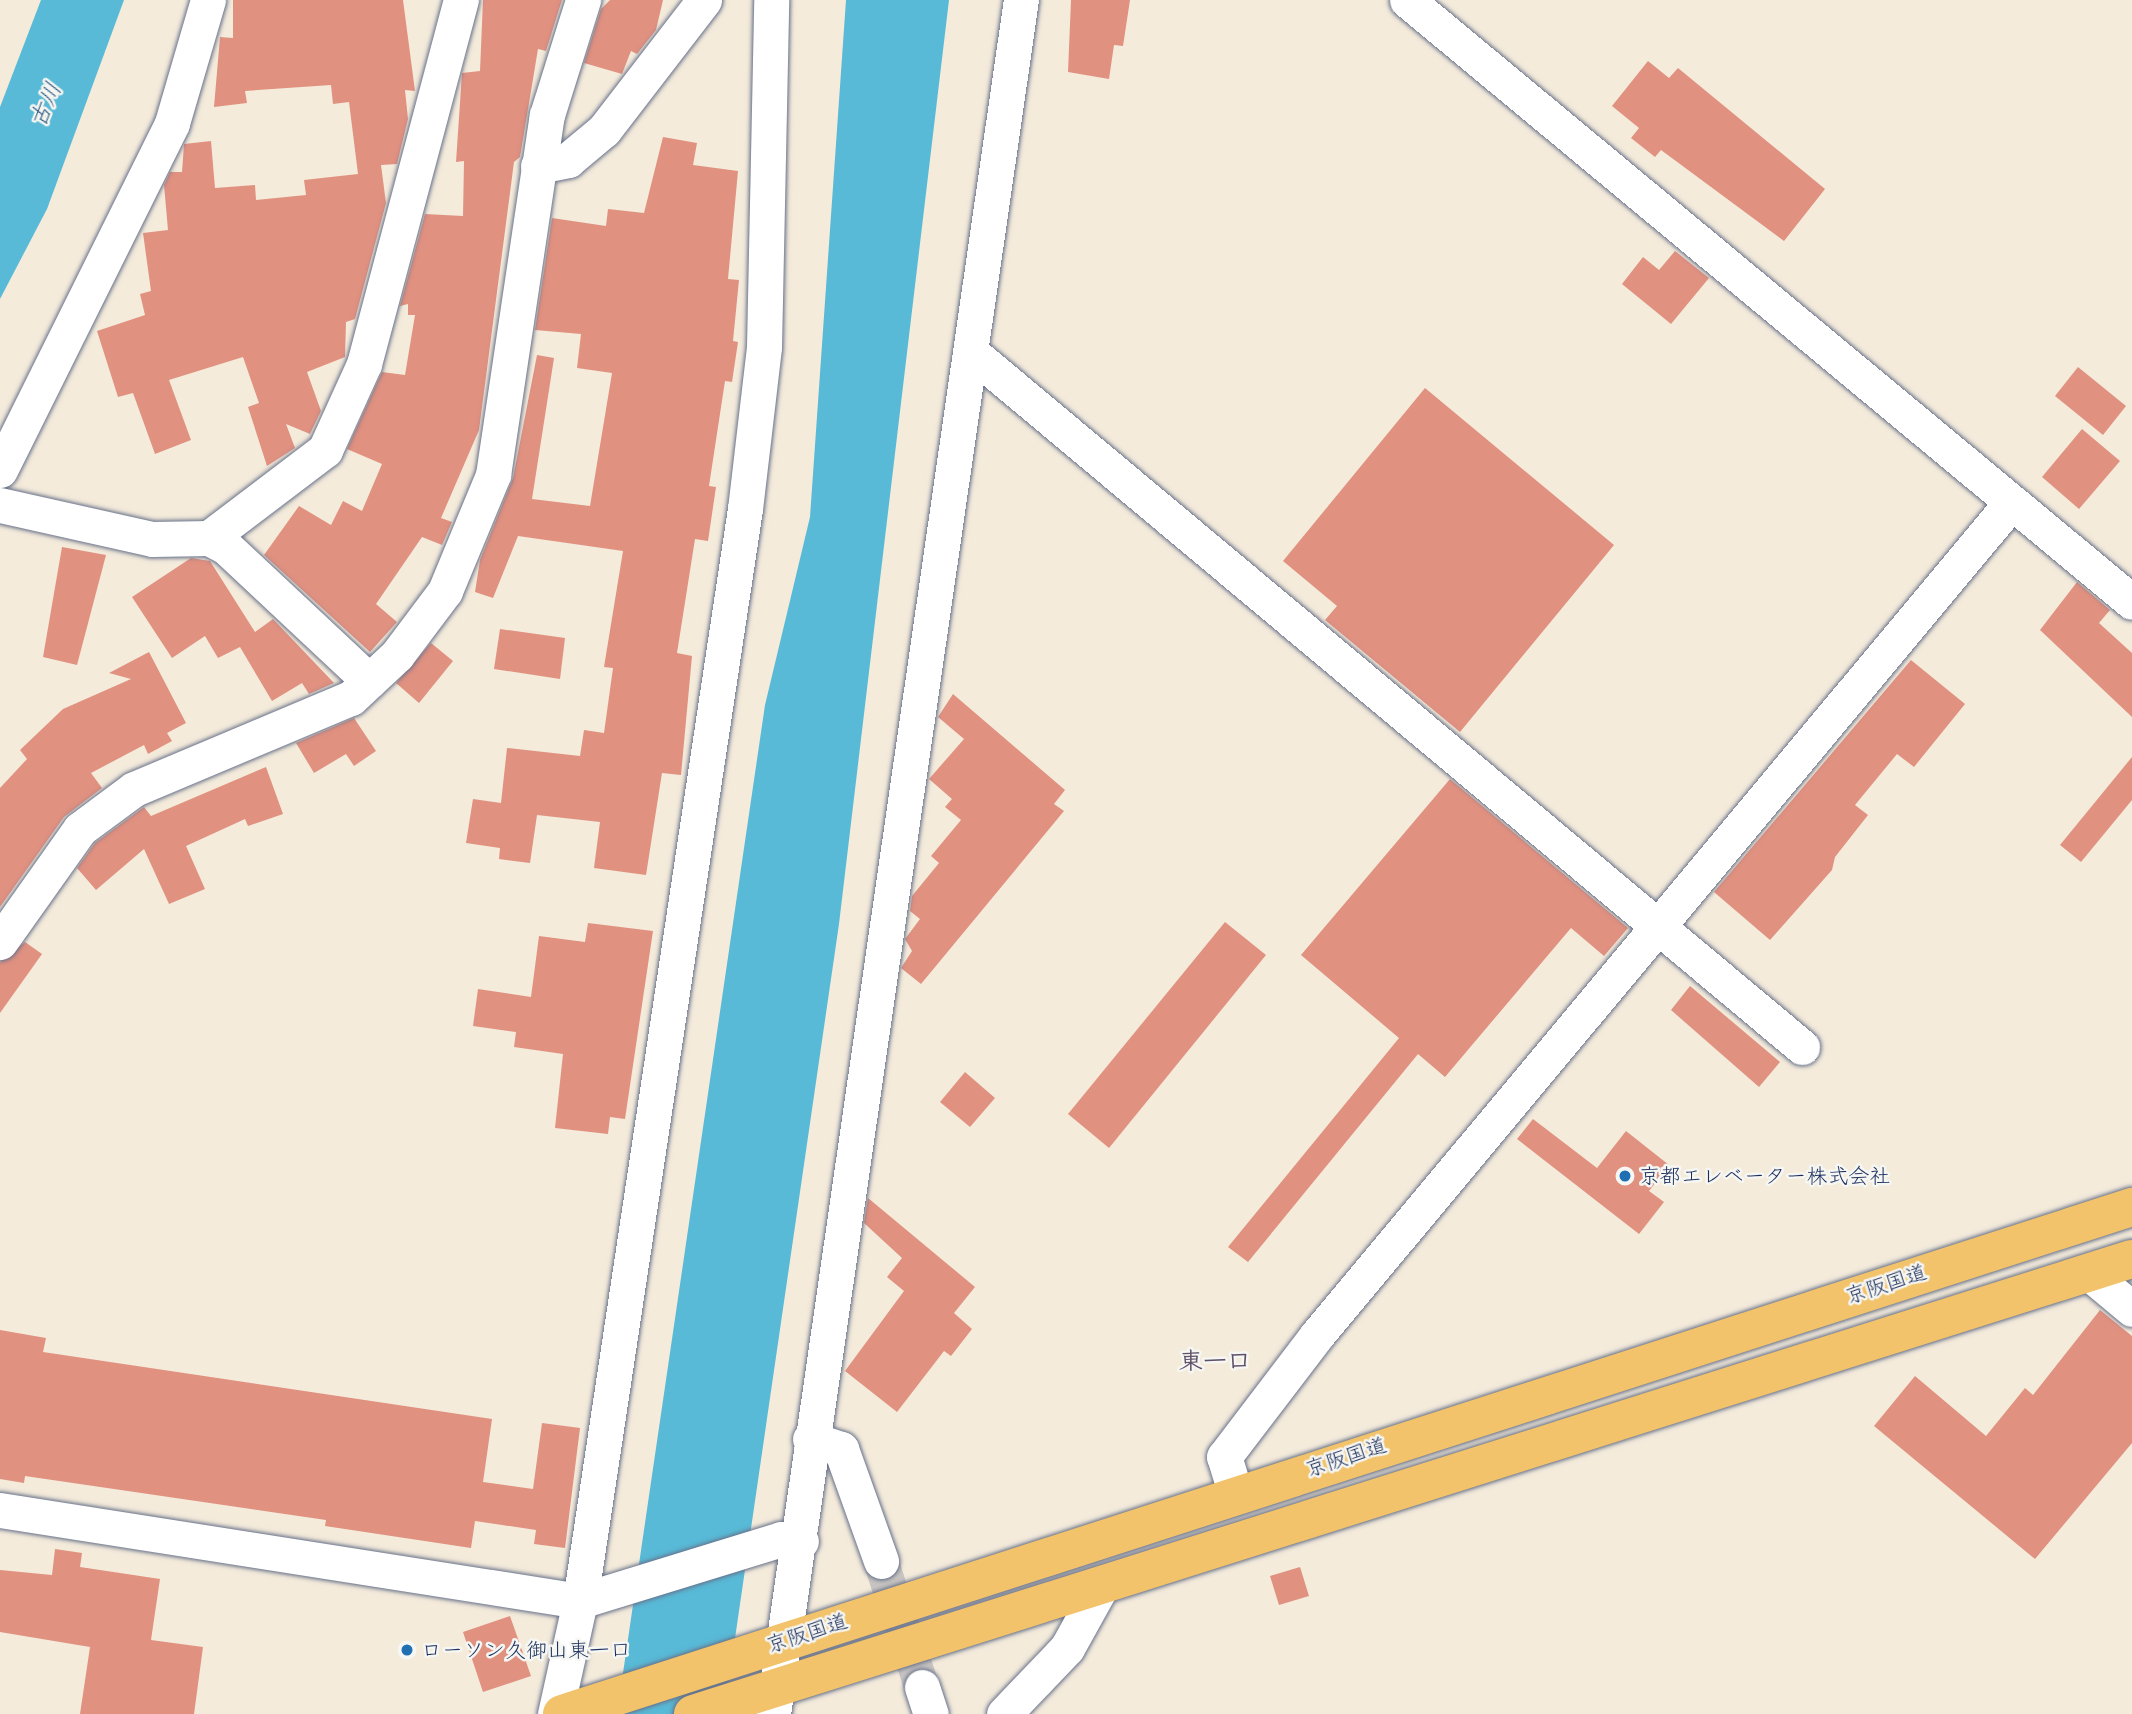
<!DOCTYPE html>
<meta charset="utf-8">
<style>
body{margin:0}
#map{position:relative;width:2132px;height:1714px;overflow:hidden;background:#f4ebdb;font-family:Sriracha,"Klee One",sans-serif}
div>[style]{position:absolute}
.water>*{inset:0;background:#58bad7}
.building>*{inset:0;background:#e19180}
.street-tunnel>*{height:35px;margin-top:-17.5px;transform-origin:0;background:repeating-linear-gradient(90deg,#c9c5c2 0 35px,transparent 0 53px)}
.roads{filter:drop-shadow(0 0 2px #67718a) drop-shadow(0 0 2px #67718a)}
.street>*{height:35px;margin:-17.5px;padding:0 17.5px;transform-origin:17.5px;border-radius:17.5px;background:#fff}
.highway>*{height:38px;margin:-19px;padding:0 19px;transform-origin:19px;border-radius:19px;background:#f2c36a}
.dots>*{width:19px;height:19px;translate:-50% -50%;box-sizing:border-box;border:4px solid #f6f6f2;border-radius:50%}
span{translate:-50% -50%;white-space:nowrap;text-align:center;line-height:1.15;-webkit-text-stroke:5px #f6f6f2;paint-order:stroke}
.poi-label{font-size:21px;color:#1b2f5e}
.left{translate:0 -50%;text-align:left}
.street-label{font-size:21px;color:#1b2f5e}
.water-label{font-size:23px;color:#2d5982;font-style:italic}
.quarter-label{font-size:24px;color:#60516a;font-weight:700}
</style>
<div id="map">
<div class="water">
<div style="clip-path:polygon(41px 0,124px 0,47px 209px,0 299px,0 107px)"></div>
<div style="clip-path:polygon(846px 0,949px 0,839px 924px,724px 1714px,617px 1714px,765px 705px,810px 517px)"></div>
</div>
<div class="building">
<div style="clip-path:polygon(233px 0,403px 0,415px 91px,405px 90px,408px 119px,397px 164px,381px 165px,386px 203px,355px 319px,346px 322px,345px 357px,307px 372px,321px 411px,310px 434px,286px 424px,295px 448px,267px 466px,248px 407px,259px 403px,243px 357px,169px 380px,191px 440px,155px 454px,133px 393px,118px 397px,97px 331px,145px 315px,140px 294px,151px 291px,143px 233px,168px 230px,164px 185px,170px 172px,182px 172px,184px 144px,211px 141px,215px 188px,255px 185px,256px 200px,306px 195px,304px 180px,358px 174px,349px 102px,333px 104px,331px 85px,245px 91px,247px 103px,214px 107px,220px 37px,233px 38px)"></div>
<div style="clip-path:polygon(483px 0,562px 0,546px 51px,538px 49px,520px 157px,514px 162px,479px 430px,441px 518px,452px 522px,442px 545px,422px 537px,376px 604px,397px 622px,370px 652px,264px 555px,299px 506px,331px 525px,343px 501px,362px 511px,382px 464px,347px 449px,382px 372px,405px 375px,415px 315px,408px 315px,408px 304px,400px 306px,425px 214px,463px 216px,464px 161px,456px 162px,462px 73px,480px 71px)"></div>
<div style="clip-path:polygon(610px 0,663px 0,656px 30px,637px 54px,631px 51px,622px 74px,584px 63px,601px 9px)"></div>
<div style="clip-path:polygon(1071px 0,1130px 0,1123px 46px,1114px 45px,1109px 79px,1068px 72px)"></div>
<div style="clip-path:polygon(1648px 61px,1669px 78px,1678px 68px,1825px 189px,1784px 241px,1661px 150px,1655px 157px,1631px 138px,1639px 128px,1612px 106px)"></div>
<div style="clip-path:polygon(663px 137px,697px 143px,693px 165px,738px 171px,728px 279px,739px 280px,733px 341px,738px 342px,732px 382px,725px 381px,709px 486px,716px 487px,708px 541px,695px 539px,677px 653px,692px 656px,681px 775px,662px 773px,646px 875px,594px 868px,600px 822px,537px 815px,530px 863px,499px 859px,500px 848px,466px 843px,473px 799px,501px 803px,507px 748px,580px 756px,584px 730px,604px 733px,613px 668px,604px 667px,623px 551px,518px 536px,493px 598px,475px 592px,480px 560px,513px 478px,537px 355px,554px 358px,532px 499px,590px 506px,612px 373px,577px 368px,581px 334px,535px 330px,552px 218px,606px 226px,608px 209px,644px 213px)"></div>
<div style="clip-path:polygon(1675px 251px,1709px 278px,1671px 324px,1622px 284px,1643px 257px,1659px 270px)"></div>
<div style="clip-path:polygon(2078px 367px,2126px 406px,2103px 435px,2055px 396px)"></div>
<div style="clip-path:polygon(1425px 388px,1614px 545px,1460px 732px,1325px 620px,1337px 606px,1283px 561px)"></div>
<div style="clip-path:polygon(2082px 429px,2120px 461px,2079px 509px,2042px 477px)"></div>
<div style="clip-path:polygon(62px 547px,106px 555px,77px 665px,43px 657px)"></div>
<div style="clip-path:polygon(191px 558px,210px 561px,255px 632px,273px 619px,334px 683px,309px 694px,302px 683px,272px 701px,240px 647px,218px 658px,205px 636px,172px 658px,132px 597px)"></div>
<div style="clip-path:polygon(2077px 582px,2110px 610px,2099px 623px,2132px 653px,2132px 717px,2040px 630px)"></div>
<div style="clip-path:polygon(500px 629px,565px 638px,560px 679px,494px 669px)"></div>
<div style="clip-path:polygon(431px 643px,453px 661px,419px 703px,396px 683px)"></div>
<div style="clip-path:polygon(149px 652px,186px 723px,167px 733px,172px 741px,148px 754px,144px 745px,91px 773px,102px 788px,64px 817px,0 907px,0 788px,27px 759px,20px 750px,63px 709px,131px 679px,109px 673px)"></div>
<div style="clip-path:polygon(1911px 660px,1965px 704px,1914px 767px,1897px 754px,1855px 805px,1868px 815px,1835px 857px,1832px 870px,1770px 940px,1714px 892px)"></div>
<div style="clip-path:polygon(953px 694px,1065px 790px,1054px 804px,1064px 811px,921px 984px,901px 968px,912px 951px,905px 939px,920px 919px,910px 911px,912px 896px,939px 863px,931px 856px,961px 820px,945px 807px,952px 799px,929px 779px,964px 739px,938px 717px)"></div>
<div style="clip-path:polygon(354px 718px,376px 751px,354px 766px,346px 754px,314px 773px,296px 743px)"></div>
<div style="clip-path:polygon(2132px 757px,2132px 800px,2081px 862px,2060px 845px)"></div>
<div style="clip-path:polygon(266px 767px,283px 814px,248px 826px,245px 819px,186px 846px,205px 889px,169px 904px,144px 849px,96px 890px,77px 868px,95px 843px,144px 807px,151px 816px)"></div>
<div style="clip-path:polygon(1450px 779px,1628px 928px,1604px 956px,1571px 928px,1445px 1077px,1418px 1054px,1248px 1262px,1228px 1247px,1399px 1038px,1301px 955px)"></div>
<div style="clip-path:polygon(1225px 922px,1266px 955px,1109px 1148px,1068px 1114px)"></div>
<div style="clip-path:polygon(588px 923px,653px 931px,625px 1119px,610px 1117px,608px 1134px,555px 1128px,563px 1054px,514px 1047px,516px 1032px,473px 1026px,478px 989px,531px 997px,539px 936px,585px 942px)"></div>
<div style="clip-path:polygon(25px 942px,42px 954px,0 1013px,0 962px)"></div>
<div style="clip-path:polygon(1690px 986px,1780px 1062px,1759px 1087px,1671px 1010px)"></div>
<div style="clip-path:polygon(965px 1072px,995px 1098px,970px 1127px,940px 1102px)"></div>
<div style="clip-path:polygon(1533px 1119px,1597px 1168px,1626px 1131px,1669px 1165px,1649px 1191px,1664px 1202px,1639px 1234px,1517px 1139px)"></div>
<div style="clip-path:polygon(868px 1198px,975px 1287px,954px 1313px,972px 1329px,951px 1356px,944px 1351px,897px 1412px,845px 1371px,904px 1291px,887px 1277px,902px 1258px,864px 1223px)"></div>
<div style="clip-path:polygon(2100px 1310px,2132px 1336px,2132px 1443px,2035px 1559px,1874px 1426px,1915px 1376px,1986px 1436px,2025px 1388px,2033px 1395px)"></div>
<div style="clip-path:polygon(0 1330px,46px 1338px,43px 1352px,492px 1419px,483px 1482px,533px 1489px,542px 1423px,580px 1428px,565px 1548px,534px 1544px,536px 1530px,475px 1521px,471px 1548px,325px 1526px,326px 1520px,25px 1476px,24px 1483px,0 1479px)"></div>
<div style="clip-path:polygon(55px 1549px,82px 1553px,80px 1567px,160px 1579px,151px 1640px,203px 1647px,194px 1714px,80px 1714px,90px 1647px,0 1632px,0 1570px,52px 1575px)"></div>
<div style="clip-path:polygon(1300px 1567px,1309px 1596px,1279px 1605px,1270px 1576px)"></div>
<div style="clip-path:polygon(510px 1616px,531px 1676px,483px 1692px,463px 1632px)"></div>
</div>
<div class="street-tunnel">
<div style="left:881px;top:1561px;width:133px;rotate:72deg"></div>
</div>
<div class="roads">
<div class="street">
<div style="left:1407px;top:0;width:942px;rotate:39.7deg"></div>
<div style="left:538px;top:166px;width:31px;rotate:-11deg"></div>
<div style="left:568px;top:160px;width:47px;rotate:-39.8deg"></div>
<div style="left:604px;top:130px;width:164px;rotate:-52.4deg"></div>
<div style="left:972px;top:353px;width:1082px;rotate:39.9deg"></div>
<div style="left:0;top:470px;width:387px;rotate:-63.6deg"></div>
<div style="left:172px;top:123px;width:128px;rotate:-73.7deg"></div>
<div style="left:0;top:505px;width:156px;rotate:12.6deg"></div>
<div style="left:152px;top:539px;width:57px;rotate:-1deg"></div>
<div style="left:209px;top:538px;width:146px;rotate:-37.2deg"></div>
<div style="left:325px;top:450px;width:94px;rotate:-65.6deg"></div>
<div style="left:364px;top:364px;width:377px;rotate:-75.1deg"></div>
<div style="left:209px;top:538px;width:19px;rotate:28deg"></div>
<div style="left:226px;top:547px;width:196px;rotate:43.1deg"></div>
<div style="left:0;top:942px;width:138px;rotate:-54.7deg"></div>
<div style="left:80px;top:829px;width:67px;rotate:-36.5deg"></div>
<div style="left:134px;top:789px;width:235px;rotate:-22.8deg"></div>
<div style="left:351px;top:698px;width:63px;rotate:-43.1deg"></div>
<div style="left:397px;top:655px;width:80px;rotate:-53.1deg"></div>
<div style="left:445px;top:591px;width:126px;rotate:-67.5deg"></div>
<div style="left:493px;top:475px;width:364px;rotate:-81.5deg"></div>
<div style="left:547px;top:115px;width:121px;rotate:-72.6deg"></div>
<div style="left:2089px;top:1273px;width:56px;rotate:39.9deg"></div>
<div style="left:810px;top:1439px;width:33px;rotate:18deg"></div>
<div style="left:841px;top:1449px;width:119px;rotate:70.3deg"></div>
<div style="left:1235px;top:1492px;width:37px;rotate:-107deg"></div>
<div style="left:1224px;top:1457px;width:153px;rotate:-52.7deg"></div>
<div style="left:1317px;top:1335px;width:1083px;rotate:-50.17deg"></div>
<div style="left:0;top:1510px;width:587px;rotate:8.92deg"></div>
<div style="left:580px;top:1601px;width:210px;rotate:-17.1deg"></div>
<div style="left:781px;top:1539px;width:20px;rotate:6deg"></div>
<div style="left:922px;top:1687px;width:28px;rotate:72deg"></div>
<div style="left:555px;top:1714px;width:116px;rotate:-77.5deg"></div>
<div style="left:580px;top:1601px;width:1104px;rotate:-81.41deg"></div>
<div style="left:745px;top:509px;width:163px;rotate:-83.3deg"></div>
<div style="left:764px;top:347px;width:347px;rotate:-88.8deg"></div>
<div style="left:773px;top:1714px;width:1732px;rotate:-81.77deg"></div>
<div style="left:1004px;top:1714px;width:91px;rotate:-46.3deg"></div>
<div style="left:1067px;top:1648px;width:72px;rotate:-60.9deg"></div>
</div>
<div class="highway">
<div style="left:562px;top:1714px;width:1650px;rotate:-17.9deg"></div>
<div style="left:693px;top:1714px;width:1509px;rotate:-17.55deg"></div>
</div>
</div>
<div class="dots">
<div style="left:1625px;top:1176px;background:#1f6fb2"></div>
<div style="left:407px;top:1650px;background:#1f6fb2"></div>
</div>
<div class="poi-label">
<span class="left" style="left:1639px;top:1176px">京都エレベーター株式会社</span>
<span class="left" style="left:421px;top:1650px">ローソン久御山東一口</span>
</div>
<div class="street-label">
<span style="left:1886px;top:1284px;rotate:-18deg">京阪国道</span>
<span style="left:1346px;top:1457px;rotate:-18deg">京阪国道</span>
<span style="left:807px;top:1633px;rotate:-18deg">京阪国道</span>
</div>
<div class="water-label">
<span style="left:46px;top:105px;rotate:-66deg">古川</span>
</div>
<div class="quarter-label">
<span style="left:1215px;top:1362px">東一口</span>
</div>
</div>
